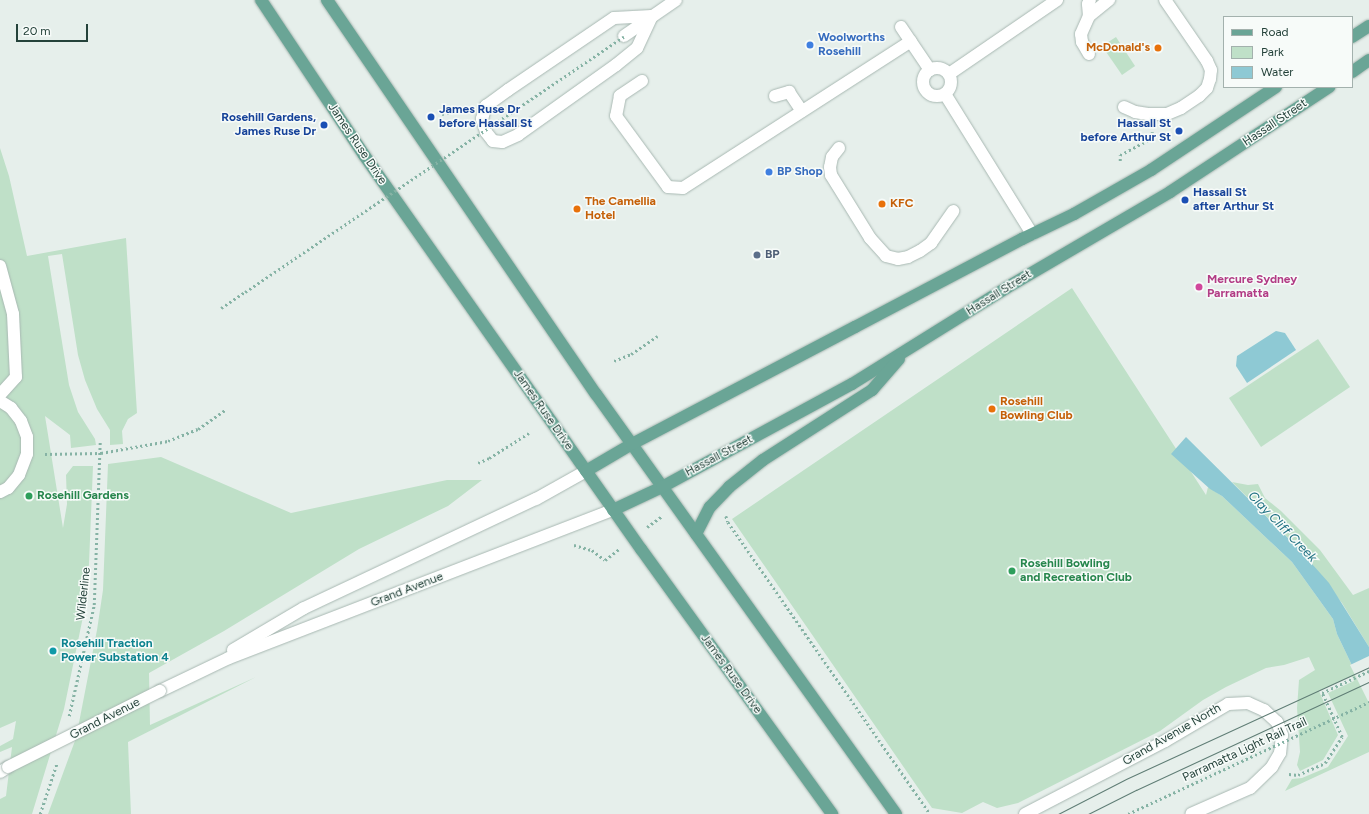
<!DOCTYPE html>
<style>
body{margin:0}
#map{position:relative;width:1369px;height:814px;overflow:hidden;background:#e6efeb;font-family:Figtree,sans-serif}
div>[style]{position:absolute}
.green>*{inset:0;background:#bfe0c8}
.water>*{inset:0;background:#8ec9d4}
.pier>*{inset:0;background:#e6efeb}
.path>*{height:2.5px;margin-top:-1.25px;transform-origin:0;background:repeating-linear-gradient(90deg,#86b3a5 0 2px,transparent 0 5px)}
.roads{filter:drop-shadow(0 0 1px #a8b8b2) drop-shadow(0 0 1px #a8b8b2)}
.lane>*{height:12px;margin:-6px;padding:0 6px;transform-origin:6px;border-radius:6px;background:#fff}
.lane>.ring{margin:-6px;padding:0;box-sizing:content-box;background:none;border:12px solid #fff;border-radius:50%}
.street>*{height:12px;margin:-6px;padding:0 6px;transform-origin:6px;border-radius:6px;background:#fff}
.primary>*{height:12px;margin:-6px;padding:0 6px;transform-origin:6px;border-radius:6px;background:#6aa596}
.tram>*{height:1px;margin:-0.5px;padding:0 0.5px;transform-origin:0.5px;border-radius:0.5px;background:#5f7d75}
.path-bridge>*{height:2.5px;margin-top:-1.25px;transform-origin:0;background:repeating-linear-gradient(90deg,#86b3a5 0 2px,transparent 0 5px)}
.bridges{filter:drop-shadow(0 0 1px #a8b8b2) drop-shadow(0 0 1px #a8b8b2)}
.street-bridge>*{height:12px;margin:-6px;padding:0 6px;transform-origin:6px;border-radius:6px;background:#fff}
.dots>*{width:11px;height:11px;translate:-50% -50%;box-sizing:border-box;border:2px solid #f7fbf9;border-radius:50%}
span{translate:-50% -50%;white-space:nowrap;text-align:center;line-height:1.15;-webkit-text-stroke:3px #f7fbf9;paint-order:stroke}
.shop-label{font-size:12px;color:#366cbe;font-weight:700}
.left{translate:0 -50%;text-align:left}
.food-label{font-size:12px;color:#c56008;font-weight:700}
.right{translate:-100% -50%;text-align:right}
.transit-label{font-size:12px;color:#164399;font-weight:700}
.street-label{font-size:12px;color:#24423a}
.service-label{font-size:12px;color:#4e5e75;font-weight:700}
.hotel-label{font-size:12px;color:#b23c85;font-weight:700}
.leisure-label{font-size:12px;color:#27864d;font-weight:700}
.culture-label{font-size:12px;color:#0d838f;font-weight:700}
.water-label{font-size:13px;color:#1c6f80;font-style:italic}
.legend{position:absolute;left:1223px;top:16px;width:130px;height:72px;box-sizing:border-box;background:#f7fbf9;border:1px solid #a3b1ad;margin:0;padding:5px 7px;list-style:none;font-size:12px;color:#24423a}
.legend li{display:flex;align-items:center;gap:8px;height:20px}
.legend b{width:20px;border:1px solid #a3b1ad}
.scale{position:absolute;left:16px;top:24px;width:72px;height:18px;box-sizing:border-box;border:2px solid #24423a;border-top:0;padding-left:5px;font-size:12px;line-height:14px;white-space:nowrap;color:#24423a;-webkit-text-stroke:3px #f7fbf9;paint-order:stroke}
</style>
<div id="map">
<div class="green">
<div style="clip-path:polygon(1116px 37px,1135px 66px,1122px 75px,1102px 46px)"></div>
<div style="clip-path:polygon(0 148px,9px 176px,27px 256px,126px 238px,137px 413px,128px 419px,122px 431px,123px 444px,110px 445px,110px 430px,97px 409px,85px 380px,78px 355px,62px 254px,48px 256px,69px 385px,78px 412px,95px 439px,96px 445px,71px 448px,70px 435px,45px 416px,63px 528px,67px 504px,66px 475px,73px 466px,93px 466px,89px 564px,85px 607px,64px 709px,32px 814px,0 814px,0 799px,6px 796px,12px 747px,0 752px,0 746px,13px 739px,16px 721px,0 728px)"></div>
<div style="clip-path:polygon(1072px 288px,1206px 495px,1208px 487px,1222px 496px,1292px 562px,1333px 619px,1337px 634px,1369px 701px,1369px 752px,1285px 791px,1292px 779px,1302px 778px,1328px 767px,1348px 736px,1328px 693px,1354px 681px,1352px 676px,1319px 691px,1338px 735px,1323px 760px,1300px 771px,1297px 765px,1300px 752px,1297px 708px,1299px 680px,1315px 670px,1309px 657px,1284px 665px,1266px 668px,1226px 687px,1203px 700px,1160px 731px,1018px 803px,997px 808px,983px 802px,962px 813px,932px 808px,732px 519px)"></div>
<div style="clip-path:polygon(1318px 339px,1350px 387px,1261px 447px,1229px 398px)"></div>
<div style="clip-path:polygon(161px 457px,291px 513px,447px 480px,482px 480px,448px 506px,359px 549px,224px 631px,149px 673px,150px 725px,256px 677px,128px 742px,131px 814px,48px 814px,76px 738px,97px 630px,103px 590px,108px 464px)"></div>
<div style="clip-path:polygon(1232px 482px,1248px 485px,1258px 484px,1265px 498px,1281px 511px,1320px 550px,1353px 595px,1369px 588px,1369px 647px,1342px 603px,1296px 546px)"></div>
</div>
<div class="water">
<div style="clip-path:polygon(1276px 331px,1285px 333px,1296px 350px,1247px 383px,1236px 366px,1237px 356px)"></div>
<div style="clip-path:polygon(1186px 437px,1296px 546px,1329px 583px,1369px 647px,1369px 701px,1337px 634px,1333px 619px,1292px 562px,1222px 496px,1210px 489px,1171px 454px)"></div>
</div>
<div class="pier">
<div style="clip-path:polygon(1369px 656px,1369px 703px,1350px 665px)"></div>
</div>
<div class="path">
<div style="left:442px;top:114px;width:25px;rotate:-11deg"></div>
<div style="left:1120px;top:161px;width:6px;rotate:-90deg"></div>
<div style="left:1120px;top:155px;width:36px;rotate:-28deg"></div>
<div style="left:1152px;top:138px;width:6px;rotate:-90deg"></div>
<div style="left:221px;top:308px;width:29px;rotate:-34deg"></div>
<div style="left:614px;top:361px;width:18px;rotate:-22deg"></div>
<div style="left:631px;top:354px;width:32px;rotate:-34deg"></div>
<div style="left:45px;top:454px;width:56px;rotate:-1deg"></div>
<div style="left:101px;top:453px;width:68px;rotate:-10.2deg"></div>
<div style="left:168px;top:441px;width:32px;rotate:-22deg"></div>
<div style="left:198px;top:429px;width:33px;rotate:-35deg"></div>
<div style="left:478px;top:463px;width:12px;rotate:-24deg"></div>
<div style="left:489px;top:458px;width:47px;rotate:-32deg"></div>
<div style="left:726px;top:516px;width:6px;rotate:72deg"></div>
<div style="left:728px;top:522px;width:355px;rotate:55.3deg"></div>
<div style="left:647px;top:527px;width:19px;rotate:-36deg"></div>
<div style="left:574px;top:545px;width:19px;rotate:16deg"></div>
<div style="left:592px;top:550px;width:16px;rotate:38deg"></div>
<div style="left:605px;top:560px;width:18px;rotate:-38deg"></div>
<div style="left:69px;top:716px;width:114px;rotate:-77.3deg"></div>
<div style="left:94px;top:605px;width:164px;rotate:-87.9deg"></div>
<div style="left:1289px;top:774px;width:9px;rotate:6deg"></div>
<div style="left:1298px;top:775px;width:30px;rotate:-24deg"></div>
<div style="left:1325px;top:763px;width:31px;rotate:-57deg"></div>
<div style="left:1342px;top:737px;width:48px;rotate:-114.4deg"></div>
<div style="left:1322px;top:693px;width:52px;rotate:-25.1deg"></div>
<div style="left:40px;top:814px;width:54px;rotate:-71.6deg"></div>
</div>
<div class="roads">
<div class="lane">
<div style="left:652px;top:16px;width:35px;rotate:115deg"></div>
<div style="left:637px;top:48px;width:27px;rotate:141deg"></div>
<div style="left:616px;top:65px;width:120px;rotate:144.5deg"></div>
<div style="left:518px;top:135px;width:17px;rotate:156deg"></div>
<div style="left:502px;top:142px;width:9px;rotate:-174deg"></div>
<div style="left:493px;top:141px;width:11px;rotate:-128deg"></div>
<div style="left:486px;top:132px;width:14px;rotate:-107deg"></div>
<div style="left:482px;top:119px;width:14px;rotate:-73deg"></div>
<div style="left:486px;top:106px;width:27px;rotate:-36deg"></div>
<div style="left:508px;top:90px;width:128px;rotate:-34.2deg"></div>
<div style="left:614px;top:18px;width:38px;rotate:-3deg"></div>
<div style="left:1089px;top:16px;width:26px;rotate:-39deg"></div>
<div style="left:901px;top:27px;width:52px;rotate:56deg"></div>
<div style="left:1089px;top:54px;width:14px;rotate:-120deg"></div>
<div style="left:1082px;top:42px;width:8px;rotate:-97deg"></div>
<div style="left:1081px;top:34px;width:20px;rotate:-66deg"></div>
<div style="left:1089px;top:16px;width:12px;rotate:-95deg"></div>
<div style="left:1088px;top:4px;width:4px;rotate:-63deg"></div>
<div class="ring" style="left:923px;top:68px;width:16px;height:16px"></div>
<div style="left:949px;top:74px;width:131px;rotate:-34.4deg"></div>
<div style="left:642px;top:81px;width:27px;rotate:146deg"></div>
<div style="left:620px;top:96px;width:20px;rotate:101deg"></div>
<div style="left:616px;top:116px;width:88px;rotate:53.8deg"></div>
<div style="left:668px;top:187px;width:15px;rotate:4deg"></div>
<div style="left:683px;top:188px;width:271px;rotate:-32.8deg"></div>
<div style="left:945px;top:94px;width:165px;rotate:58.1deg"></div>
<div style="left:775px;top:96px;width:15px;rotate:-16deg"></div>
<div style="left:789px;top:92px;width:23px;rotate:56deg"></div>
<div style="left:1124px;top:107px;width:12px;rotate:24deg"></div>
<div style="left:1135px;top:112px;width:13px;rotate:9deg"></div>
<div style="left:1148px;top:114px;width:19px"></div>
<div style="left:1167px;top:114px;width:15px;rotate:-23deg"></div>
<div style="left:1181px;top:108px;width:22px;rotate:-34deg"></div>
<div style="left:1199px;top:96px;width:11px;rotate:-45deg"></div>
<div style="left:1207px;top:88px;width:9px;rotate:-72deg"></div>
<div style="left:1210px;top:79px;width:9px;rotate:-84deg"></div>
<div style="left:1211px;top:70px;width:10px;rotate:-114deg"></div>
<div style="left:1207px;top:61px;width:74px;rotate:-124.5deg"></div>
<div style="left:839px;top:148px;width:11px;rotate:128deg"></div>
<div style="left:832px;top:157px;width:10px;rotate:101deg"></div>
<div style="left:830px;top:167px;width:8px;rotate:83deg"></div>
<div style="left:831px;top:175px;width:74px;rotate:58.2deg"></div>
<div style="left:870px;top:238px;width:24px;rotate:48deg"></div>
<div style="left:886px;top:256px;width:12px;rotate:14deg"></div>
<div style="left:898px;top:259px;width:10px;rotate:-11deg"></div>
<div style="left:908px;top:257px;width:13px;rotate:-27deg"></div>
<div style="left:920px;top:251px;width:14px;rotate:-36deg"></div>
<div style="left:931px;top:243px;width:39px;rotate:-55deg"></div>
<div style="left:0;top:266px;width:50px;rotate:74.8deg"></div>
<div style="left:13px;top:314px;width:63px;rotate:87.3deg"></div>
<div style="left:16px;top:377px;width:24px;rotate:132deg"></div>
<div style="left:0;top:401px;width:13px;rotate:32deg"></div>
<div style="left:11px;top:408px;width:16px;rotate:52deg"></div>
<div style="left:21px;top:421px;width:17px;rotate:69deg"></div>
<div style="left:27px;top:437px;width:17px;rotate:90deg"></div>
<div style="left:27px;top:454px;width:22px;rotate:111deg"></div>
<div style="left:19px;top:475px;width:17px;rotate:130deg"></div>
<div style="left:8px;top:488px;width:9px;rotate:153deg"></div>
</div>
<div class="street">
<div style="left:624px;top:36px;width:63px;rotate:-34.7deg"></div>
<div style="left:233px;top:650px;width:82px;rotate:-30.6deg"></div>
<div style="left:304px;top:608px;width:256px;rotate:-25.2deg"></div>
<div style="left:536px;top:499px;width:57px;rotate:-29.2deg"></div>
<div style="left:160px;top:691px;width:76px;rotate:-25.6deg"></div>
<div style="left:229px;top:658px;width:412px;rotate:-21.1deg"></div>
<div style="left:0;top:772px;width:9px;rotate:-32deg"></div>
<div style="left:1025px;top:814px;width:158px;rotate:-27.5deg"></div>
<div style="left:1165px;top:741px;width:73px;rotate:-30.4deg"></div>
<div style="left:1228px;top:704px;width:20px;rotate:-3deg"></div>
<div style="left:1248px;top:703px;width:17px;rotate:24deg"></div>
<div style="left:1264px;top:710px;width:18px;rotate:43deg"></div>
<div style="left:1277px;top:722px;width:14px;rotate:69deg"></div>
<div style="left:1282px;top:735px;width:18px;rotate:96deg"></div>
<div style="left:1280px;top:753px;width:16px;rotate:120deg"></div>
<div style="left:1272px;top:767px;width:30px;rotate:136deg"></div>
<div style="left:1250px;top:788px;width:64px;rotate:156.2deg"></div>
</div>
<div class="primary">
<div style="left:261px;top:0;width:186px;rotate:56.4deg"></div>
<div style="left:364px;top:155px;width:482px;rotate:54.9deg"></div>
<div style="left:641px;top:549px;width:327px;rotate:54.2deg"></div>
<div style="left:327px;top:0;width:477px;rotate:55.7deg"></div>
<div style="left:596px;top:394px;width:516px;rotate:54.46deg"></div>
<div style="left:1352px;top:37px;width:20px;rotate:-33deg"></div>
<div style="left:1352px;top:72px;width:21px;rotate:-35deg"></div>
<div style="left:586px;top:471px;width:53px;rotate:-30.4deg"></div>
<div style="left:632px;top:444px;width:252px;rotate:-27.7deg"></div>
<div style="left:855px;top:327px;width:189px;rotate:-27.8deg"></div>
<div style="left:1022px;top:239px;width:58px;rotate:-25.7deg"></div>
<div style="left:1074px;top:214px;width:89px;rotate:-29.7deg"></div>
<div style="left:1151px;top:170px;width:150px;rotate:-33.6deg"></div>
<div style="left:613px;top:510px;width:54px;rotate:-25.1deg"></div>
<div style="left:662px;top:487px;width:216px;rotate:-28.5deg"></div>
<div style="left:852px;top:384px;width:181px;rotate:-31.9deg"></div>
<div style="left:1006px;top:288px;width:190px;rotate:-30.3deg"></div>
<div style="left:1170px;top:192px;width:191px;rotate:-33.4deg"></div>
<div style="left:696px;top:534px;width:30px;rotate:-63deg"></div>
<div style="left:710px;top:507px;width:28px;rotate:-46deg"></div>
<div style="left:729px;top:487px;width:43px;rotate:-38.5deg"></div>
<div style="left:763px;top:460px;width:130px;rotate:-32.7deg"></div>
<div style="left:872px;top:390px;width:41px;rotate:-48.9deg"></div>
</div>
</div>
<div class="tram">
<div style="left:1058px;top:814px;width:76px;rotate:-27.2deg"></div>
<div style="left:1126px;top:779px;width:268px;rotate:-24.7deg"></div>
<div style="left:1088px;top:814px;width:54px;rotate:-26.6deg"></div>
<div style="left:1136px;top:790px;width:257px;rotate:-24.9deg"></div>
</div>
<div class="path-bridge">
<div style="left:245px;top:292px;width:457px;rotate:-34deg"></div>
<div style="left:1128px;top:814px;width:266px;rotate:-24.9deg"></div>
</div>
<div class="bridges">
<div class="street-bridge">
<div style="left:8px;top:767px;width:170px;rotate:-26.6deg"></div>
</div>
</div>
<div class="dots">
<div style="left:810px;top:45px;background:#3f7fe0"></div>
<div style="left:1158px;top:48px;background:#e8710a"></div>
<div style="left:431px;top:117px;background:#1a4fb4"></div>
<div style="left:324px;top:125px;background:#1a4fb4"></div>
<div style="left:1179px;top:131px;background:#1a4fb4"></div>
<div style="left:769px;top:172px;background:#3f7fe0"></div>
<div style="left:1185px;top:200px;background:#1a4fb4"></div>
<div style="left:882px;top:204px;background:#e8710a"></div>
<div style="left:577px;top:209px;background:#e8710a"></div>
<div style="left:757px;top:255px;background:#5c6f8a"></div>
<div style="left:1199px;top:287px;background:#d1479c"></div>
<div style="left:992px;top:409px;background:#e8710a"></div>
<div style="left:29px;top:496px;background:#2e9e5b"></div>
<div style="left:1012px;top:571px;background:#2e9e5b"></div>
<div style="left:53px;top:651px;background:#0f9aa8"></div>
</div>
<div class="shop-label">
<span class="left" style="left:818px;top:45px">Woolworths<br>Rosehill</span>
<span class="left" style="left:777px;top:172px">BP Shop</span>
</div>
<div class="food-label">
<span class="right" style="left:1150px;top:48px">McDonald's</span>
<span class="left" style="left:585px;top:209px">The Camellia<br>Hotel</span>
<span class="left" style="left:890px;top:204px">KFC</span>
<span class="left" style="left:1000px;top:409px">Rosehill<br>Bowling Club</span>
</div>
<div class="transit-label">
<span class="left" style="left:439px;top:117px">James Ruse Dr<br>before Hassall St</span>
<span class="right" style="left:316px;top:125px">Rosehill Gardens,<br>James Ruse Dr</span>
<span class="right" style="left:1171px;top:131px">Hassall St<br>before Arthur St</span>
<span class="left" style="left:1193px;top:200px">Hassall St<br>after Arthur St</span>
</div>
<div class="street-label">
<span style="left:1275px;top:123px;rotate:-34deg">Hassall Street</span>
<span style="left:357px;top:144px;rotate:56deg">James Ruse Drive</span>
<span style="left:999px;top:293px;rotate:-32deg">Hassall Street</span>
<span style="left:543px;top:410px;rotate:55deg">James Ruse Drive</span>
<span style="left:719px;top:456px;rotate:-28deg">Hassall Street</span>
<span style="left:407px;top:590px;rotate:-21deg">Grand Avenue</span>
<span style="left:84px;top:594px;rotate:-84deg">Wilderline</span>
<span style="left:731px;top:674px;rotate:54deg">James Ruse Drive</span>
<span style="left:105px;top:719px;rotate:-27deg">Grand Avenue</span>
<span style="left:1172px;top:735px;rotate:-30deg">Grand Avenue North</span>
<span style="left:1245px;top:750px;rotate:-25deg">Parramatta Light Rail Trail</span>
</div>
<div class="service-label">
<span class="left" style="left:765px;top:255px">BP</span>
</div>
<div class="hotel-label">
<span class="left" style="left:1207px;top:287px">Mercure Sydney<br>Parramatta</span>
</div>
<div class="leisure-label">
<span class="left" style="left:37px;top:496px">Rosehill Gardens</span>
<span class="left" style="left:1020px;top:571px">Rosehill Bowling<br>and Recreation Club</span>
</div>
<div class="culture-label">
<span class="left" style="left:61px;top:651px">Rosehill Traction<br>Power Substation 4</span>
</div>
<div class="water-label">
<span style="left:1282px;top:527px;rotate:46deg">Clay Cliff Creek</span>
</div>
<ul class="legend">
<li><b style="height:5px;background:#6aa596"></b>Road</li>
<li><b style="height:11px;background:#bfe0c8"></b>Park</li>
<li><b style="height:11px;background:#8ec9d4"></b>Water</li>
</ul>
<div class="scale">20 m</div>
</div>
